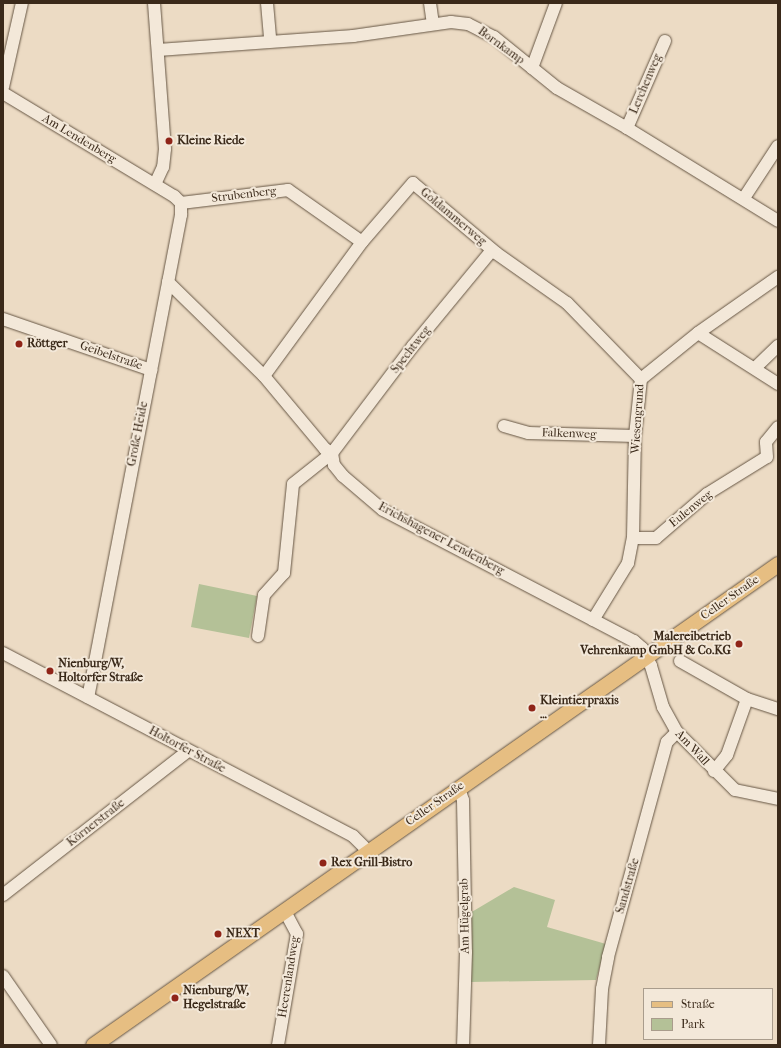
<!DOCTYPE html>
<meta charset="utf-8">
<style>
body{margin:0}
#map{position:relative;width:781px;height:1048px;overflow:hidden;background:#ecdbc4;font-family:"IM FELL French Canon",serif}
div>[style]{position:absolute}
.green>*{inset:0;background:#b4c197}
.roads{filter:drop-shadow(0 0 1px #665644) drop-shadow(0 0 1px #665644)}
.minor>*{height:12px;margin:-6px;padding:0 6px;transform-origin:6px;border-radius:6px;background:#f3e8d9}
.major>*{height:15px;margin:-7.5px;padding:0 7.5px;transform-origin:7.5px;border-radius:7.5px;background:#e6be82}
.dots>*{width:11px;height:11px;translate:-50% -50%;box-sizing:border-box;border:2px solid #f3e8d9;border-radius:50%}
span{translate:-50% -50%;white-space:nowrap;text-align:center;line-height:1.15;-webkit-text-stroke:4px #f3e8d9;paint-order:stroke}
.street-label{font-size:12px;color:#3a2919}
.poi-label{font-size:12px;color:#3a2919;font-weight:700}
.left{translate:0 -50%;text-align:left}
.right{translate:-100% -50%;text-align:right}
.frame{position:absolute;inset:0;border:4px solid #3a2919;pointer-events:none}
.legend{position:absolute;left:643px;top:988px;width:130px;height:52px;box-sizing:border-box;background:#f3e8d9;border:1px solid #a99c8c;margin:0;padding:5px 7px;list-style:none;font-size:12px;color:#3a2919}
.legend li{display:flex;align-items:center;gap:8px;height:20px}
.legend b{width:20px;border:1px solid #a99c8c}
</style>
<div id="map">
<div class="green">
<div style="clip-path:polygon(199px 584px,257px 596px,249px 638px,191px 627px)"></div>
<div style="clip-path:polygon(514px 887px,555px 900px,547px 927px,606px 944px,596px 980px,470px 982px,470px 913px)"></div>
</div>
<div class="roads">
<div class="minor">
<div style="left:154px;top:3px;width:146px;rotate:85.7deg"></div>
<div style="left:165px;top:149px;width:18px;rotate:96deg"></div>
<div style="left:163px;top:167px;width:19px;rotate:115deg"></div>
<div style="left:267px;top:3px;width:38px;rotate:85deg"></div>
<div style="left:430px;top:3px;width:21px;rotate:82deg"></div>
<div style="left:158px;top:50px;width:196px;rotate:-4.1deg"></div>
<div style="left:353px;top:36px;width:99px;rotate:-8.1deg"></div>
<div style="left:451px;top:22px;width:17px;rotate:7deg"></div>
<div style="left:468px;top:24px;width:29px;rotate:27deg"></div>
<div style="left:494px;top:37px;width:81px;rotate:39deg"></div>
<div style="left:557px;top:88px;width:81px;rotate:29.7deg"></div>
<div style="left:627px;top:128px;width:177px;rotate:31.6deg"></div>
<div style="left:532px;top:68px;width:69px;rotate:-69.7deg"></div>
<div style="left:3px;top:87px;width:86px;rotate:-77.3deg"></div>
<div style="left:3px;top:93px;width:200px;rotate:31.1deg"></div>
<div style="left:174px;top:196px;width:10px;rotate:45deg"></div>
<div style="left:181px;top:203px;width:12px;rotate:90deg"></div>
<div style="left:181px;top:215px;width:491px;rotate:100.9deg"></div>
<div style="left:627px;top:128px;width:95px;rotate:-66.4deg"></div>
<div style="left:744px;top:198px;width:62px;rotate:-56.8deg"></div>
<div style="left:181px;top:203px;width:108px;rotate:-6.9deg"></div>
<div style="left:288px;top:190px;width:90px;rotate:35.1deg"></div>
<div style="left:168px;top:282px;width:134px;rotate:44.4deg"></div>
<div style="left:264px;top:376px;width:95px;rotate:50.1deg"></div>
<div style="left:325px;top:449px;width:8px;rotate:30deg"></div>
<div style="left:3px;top:319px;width:157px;rotate:19deg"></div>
<div style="left:698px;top:333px;width:95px;rotate:32.5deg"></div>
<div style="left:755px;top:368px;width:32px;rotate:-44deg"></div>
<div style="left:264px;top:376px;width:166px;rotate:-53.8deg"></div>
<div style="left:362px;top:242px;width:78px;rotate:-49.2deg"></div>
<div style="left:413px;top:183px;width:109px;rotate:40.1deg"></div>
<div style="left:496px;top:253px;width:87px;rotate:35.2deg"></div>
<div style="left:567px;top:303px;width:106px;rotate:45.8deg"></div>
<div style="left:504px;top:426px;width:25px;rotate:16deg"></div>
<div style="left:528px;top:433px;width:107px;rotate:1.6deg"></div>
<div style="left:332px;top:453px;width:12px;rotate:81deg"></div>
<div style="left:334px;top:465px;width:14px;rotate:51deg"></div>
<div style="left:343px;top:476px;width:52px;rotate:40.4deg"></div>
<div style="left:383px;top:510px;width:283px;rotate:27.6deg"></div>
<div style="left:634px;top:641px;width:11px;rotate:41deg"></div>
<div style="left:642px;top:648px;width:20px;rotate:63deg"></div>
<div style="left:651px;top:666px;width:43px;rotate:73.7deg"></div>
<div style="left:663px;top:707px;width:29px;rotate:61deg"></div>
<div style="left:677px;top:732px;width:82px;rotate:45deg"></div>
<div style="left:735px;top:790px;width:44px;rotate:11.8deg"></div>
<div style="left:633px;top:538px;width:23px"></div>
<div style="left:656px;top:538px;width:67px;rotate:-40.8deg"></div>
<div style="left:707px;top:494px;width:70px;rotate:-31.7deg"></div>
<div style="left:767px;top:457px;width:15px;rotate:-94deg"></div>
<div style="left:766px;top:442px;width:19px;rotate:-51deg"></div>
<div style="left:593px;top:620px;width:67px;rotate:-58.4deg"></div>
<div style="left:628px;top:563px;width:25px;rotate:-79deg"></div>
<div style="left:633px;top:538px;width:102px;rotate:-88.9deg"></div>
<div style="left:635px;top:436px;width:57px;rotate:-84deg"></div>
<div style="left:641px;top:379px;width:73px;rotate:-38.9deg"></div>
<div style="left:698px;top:333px;width:98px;rotate:-35deg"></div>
<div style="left:258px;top:636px;width:41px;rotate:-81.7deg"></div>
<div style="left:264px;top:595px;width:30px;rotate:-48deg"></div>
<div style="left:284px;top:573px;width:89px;rotate:-84.2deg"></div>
<div style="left:293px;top:484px;width:50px;rotate:-38.5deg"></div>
<div style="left:332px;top:453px;width:134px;rotate:-52.9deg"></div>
<div style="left:413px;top:346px;width:124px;rotate:-50.5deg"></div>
<div style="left:3px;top:653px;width:395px;rotate:27.6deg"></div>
<div style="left:353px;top:836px;width:21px;rotate:45deg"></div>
<div style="left:680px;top:661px;width:77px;rotate:29.6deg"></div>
<div style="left:747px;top:699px;width:33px;rotate:18deg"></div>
<div style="left:714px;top:771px;width:21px;rotate:-51deg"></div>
<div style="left:727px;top:755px;width:59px;rotate:-70.3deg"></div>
<div style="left:459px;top:788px;width:13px;rotate:72deg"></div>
<div style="left:463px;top:800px;width:152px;rotate:88.9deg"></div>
<div style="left:466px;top:952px;width:93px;rotate:91.8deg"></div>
<div style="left:3px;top:895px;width:234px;rotate:-37.9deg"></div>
<div style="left:3px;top:976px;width:84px;rotate:55.2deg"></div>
<div style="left:278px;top:1045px;width:113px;rotate:-80.3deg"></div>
<div style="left:297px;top:934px;width:26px;rotate:-118deg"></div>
<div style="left:599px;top:1045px;width:56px;rotate:-86.9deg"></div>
<div style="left:602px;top:989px;width:33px;rotate:-79deg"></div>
<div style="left:608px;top:957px;width:223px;rotate:-74.7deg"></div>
<div style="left:667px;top:742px;width:14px;rotate:-45deg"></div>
</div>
<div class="major">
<div style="left:93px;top:1045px;width:837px;rotate:-35.08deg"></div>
</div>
</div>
<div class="dots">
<div style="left:169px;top:141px;background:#8f2418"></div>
<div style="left:19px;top:344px;background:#8f2418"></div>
<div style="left:739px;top:644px;background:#8f2418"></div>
<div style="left:50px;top:671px;background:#8f2418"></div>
<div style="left:532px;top:708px;background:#8f2418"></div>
<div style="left:323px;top:863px;background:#8f2418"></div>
<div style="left:218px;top:934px;background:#8f2418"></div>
<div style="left:175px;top:998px;background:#8f2418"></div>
</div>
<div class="street-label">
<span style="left:501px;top:46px;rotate:36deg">Bornkamp</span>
<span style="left:646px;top:84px;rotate:-67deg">Lerchenweg</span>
<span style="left:79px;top:139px;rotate:31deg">Am Lendenberg</span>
<span style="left:244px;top:195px;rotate:-7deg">Strubenberg</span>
<span style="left:453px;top:217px;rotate:40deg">Goldammerweg</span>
<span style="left:411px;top:350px;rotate:-52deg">Spechtweg</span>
<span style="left:111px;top:356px;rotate:19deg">Geibelstraße</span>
<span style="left:638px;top:419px;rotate:-86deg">Wiesengrund</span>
<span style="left:138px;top:434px;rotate:-79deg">Große Heide</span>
<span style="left:569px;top:434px;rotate:2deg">Falkenweg</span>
<span style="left:691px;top:509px;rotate:-39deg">Eulenweg</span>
<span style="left:441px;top:539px;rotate:28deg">Erichshagener Lendenberg</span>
<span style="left:730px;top:598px;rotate:-35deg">Celler Straße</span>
<span style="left:692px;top:748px;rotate:47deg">Am Wall</span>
<span style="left:187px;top:750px;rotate:28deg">Holtorfer Straße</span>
<span style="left:435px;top:804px;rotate:-35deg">Celler Straße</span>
<span style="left:96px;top:823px;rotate:-38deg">Körnerstraße</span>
<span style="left:628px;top:886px;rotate:-74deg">Sandstraße</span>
<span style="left:465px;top:916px;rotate:-91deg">Am Hügelgrab</span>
<span style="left:289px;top:977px;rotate:-81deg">Heerenlandweg</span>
</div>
<div class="poi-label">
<span class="left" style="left:177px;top:141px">Kleine Riede</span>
<span class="left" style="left:27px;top:344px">Röttger</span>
<span class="right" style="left:731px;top:644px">Malereibetrieb<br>Vehrenkamp GmbH &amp; Co.KG</span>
<span class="left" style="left:58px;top:671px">Nienburg/W,<br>Holtorfer Straße</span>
<span class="left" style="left:540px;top:708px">Kleintierpraxis<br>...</span>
<span class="left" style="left:331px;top:863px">Rex Grill-Bistro</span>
<span class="left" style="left:226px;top:934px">NEXT</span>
<span class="left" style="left:183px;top:998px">Nienburg/W,<br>Hegelstraße</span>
</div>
<div class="frame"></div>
<ul class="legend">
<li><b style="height:5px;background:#e6be82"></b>Straße</li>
<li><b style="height:11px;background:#b4c197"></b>Park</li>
</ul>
</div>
